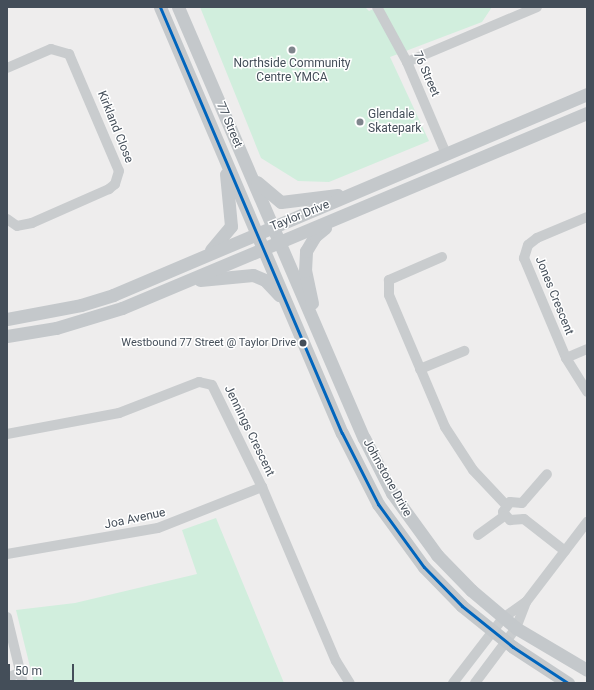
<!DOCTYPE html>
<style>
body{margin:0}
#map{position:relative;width:594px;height:690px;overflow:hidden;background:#eeeded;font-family:Roboto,sans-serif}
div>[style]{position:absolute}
.green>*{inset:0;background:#d1eedd}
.minor>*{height:10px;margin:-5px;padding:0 5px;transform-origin:5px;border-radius:5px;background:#c9ccce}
.major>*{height:13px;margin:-6.5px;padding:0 6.5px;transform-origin:6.5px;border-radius:6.5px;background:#c4c8cb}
.bus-1>*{height:3px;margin:-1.5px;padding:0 1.5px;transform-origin:1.5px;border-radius:1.5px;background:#0065bd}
.dots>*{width:11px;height:11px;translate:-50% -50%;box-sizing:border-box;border:2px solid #fff;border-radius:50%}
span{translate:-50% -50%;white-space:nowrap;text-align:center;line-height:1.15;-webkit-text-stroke:3px #fff;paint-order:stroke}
.bus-label{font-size:11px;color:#444e59}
.right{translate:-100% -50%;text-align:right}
.poi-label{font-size:12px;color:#444e59}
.left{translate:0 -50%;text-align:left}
.street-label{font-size:12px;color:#444e59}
.frame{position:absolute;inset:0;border:8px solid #444e59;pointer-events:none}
.scale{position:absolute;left:8px;top:664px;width:66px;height:18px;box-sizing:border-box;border:2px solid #444e59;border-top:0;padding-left:5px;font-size:12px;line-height:14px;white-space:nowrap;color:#444e59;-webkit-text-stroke:3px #fff;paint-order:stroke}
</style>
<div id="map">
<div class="green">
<div style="clip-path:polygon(200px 7px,365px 7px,369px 11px,378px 7px,492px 7px,482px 22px,390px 57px,429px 141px,329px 182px,298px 181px,261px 158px)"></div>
<div style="clip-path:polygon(216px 518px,284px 683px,34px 683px,16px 610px,75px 603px,197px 574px,182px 530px)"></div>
</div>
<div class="minor">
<div style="left:377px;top:7px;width:63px;rotate:61.4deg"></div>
<div style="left:407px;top:62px;width:100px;rotate:67deg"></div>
<div style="left:407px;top:62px;width:141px;rotate:-22.9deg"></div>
<div style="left:7px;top:68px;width:48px;rotate:-23.4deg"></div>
<div style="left:51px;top:49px;width:19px;rotate:16deg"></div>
<div style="left:69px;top:54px;width:127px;rotate:66.9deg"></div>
<div style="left:119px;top:171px;width:14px;rotate:107deg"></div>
<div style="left:115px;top:184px;width:8px;rotate:140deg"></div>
<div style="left:109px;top:189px;width:84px;rotate:156.2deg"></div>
<div style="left:32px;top:223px;width:15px;rotate:169deg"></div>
<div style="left:17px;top:226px;width:12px;rotate:-145deg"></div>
<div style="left:587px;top:217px;width:54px;rotate:157.2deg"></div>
<div style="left:537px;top:238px;width:11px;rotate:142deg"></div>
<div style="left:528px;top:245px;width:14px;rotate:107deg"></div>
<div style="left:524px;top:258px;width:108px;rotate:67.2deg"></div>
<div style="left:566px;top:358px;width:40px;rotate:58deg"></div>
<div style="left:442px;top:257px;width:58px;rotate:156.5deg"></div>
<div style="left:389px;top:280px;width:15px;rotate:90deg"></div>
<div style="left:389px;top:295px;width:143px;rotate:67deg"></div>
<div style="left:445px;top:427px;width:51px;rotate:56.9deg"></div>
<div style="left:473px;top:470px;width:48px;rotate:46.7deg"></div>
<div style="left:566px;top:358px;width:23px;rotate:-23deg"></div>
<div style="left:420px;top:369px;width:48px;rotate:-22.2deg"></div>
<div style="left:7px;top:434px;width:114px;rotate:-10.6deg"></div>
<div style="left:119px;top:413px;width:86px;rotate:-21.2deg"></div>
<div style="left:199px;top:382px;width:13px;rotate:13deg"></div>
<div style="left:212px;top:385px;width:114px;rotate:63.9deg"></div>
<div style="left:262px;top:487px;width:189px;rotate:67deg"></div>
<div style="left:336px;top:661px;width:26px;rotate:58deg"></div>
<div style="left:522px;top:503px;width:12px;rotate:-175deg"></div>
<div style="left:510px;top:502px;width:12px;rotate:125deg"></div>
<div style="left:503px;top:512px;width:11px;rotate:49deg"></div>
<div style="left:510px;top:520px;width:14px;rotate:-4deg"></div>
<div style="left:522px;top:503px;width:38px;rotate:-49deg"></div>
<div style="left:524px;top:519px;width:52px;rotate:38deg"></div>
<div style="left:478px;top:535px;width:32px;rotate:-36deg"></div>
<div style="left:7px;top:554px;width:153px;rotate:-9.8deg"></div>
<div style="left:158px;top:528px;width:112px;rotate:-21.5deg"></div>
<div style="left:7px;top:617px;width:68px;rotate:76.4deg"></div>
<div style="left:7px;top:678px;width:15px;rotate:-23deg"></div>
<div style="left:453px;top:683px;width:82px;rotate:-52.4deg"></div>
<div style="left:503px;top:618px;width:28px;rotate:-35deg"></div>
<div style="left:475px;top:683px;width:69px;rotate:-53.3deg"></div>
<div style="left:516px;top:628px;width:28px;rotate:-69deg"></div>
<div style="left:526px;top:602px;width:101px;rotate:-52.7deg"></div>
</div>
<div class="major">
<div style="left:160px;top:7px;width:463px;rotate:66.9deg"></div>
<div style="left:342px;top:433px;width:80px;rotate:63.1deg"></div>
<div style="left:378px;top:504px;width:78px;rotate:53.9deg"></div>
<div style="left:424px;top:567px;width:54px;rotate:45.7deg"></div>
<div style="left:462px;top:606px;width:65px;rotate:38.8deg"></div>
<div style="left:513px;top:647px;width:66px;rotate:33.2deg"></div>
<div style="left:178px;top:7px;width:469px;rotate:66.7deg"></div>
<div style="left:364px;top:438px;width:62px;rotate:63deg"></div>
<div style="left:392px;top:493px;width:77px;rotate:54deg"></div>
<div style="left:437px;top:555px;width:49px;rotate:45.8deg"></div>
<div style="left:471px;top:590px;width:59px;rotate:40.2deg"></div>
<div style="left:516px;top:628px;width:82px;rotate:30.6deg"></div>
<div style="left:257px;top:182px;width:31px;rotate:40deg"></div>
<div style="left:281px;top:202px;width:57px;rotate:-7deg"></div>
<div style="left:211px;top:250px;width:31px;rotate:-50deg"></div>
<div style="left:231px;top:226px;width:52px;rotate:-95.5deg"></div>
<div style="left:200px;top:280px;width:53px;rotate:-5.4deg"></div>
<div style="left:253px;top:275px;width:13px;rotate:23deg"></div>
<div style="left:265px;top:280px;width:21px;rotate:47deg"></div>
<div style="left:312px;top:303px;width:33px;rotate:-102deg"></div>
<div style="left:305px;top:271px;width:20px;rotate:-87deg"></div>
<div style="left:306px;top:251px;width:17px;rotate:-59deg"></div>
<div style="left:315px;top:236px;width:13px;rotate:-39deg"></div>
<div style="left:7px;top:319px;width:75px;rotate:-10.7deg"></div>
<div style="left:81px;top:305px;width:34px;rotate:-17deg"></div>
<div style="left:113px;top:295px;width:515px;rotate:-22.98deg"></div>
<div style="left:7px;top:336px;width:50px;rotate:-9.3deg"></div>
<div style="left:56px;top:328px;width:69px;rotate:-16.9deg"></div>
<div style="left:122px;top:308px;width:504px;rotate:-22.75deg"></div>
</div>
<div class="bus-1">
<div style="left:160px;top:7px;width:463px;rotate:66.9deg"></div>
<div style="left:342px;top:433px;width:80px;rotate:63.1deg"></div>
<div style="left:378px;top:504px;width:78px;rotate:53.9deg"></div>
<div style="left:424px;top:567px;width:54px;rotate:45.7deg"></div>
<div style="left:462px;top:606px;width:65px;rotate:38.8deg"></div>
<div style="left:513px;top:647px;width:66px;rotate:33.2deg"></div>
</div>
<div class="dots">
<div style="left:292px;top:50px;background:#80868d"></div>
<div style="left:360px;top:122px;background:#80868d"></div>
<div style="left:303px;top:343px;background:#444e59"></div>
</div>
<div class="bus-label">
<span class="right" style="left:296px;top:343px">Westbound 77 Street @ Taylor Drive</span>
</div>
<div class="poi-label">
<span style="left:292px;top:71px">Northside Community<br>Centre YMCA</span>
<span class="left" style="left:368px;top:122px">Glendale<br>Skatepark</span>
</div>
<div class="street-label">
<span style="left:426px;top:74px;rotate:66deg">76 Street</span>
<span style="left:229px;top:125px;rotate:67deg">77 Street</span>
<span style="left:115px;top:127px;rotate:68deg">Kirkland Close</span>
<span style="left:300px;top:216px;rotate:-22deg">Taylor Drive</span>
<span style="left:554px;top:296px;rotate:68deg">Jones Crescent</span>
<span style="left:249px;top:431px;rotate:64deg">Jennings Crescent</span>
<span style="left:387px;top:478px;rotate:61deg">Johnstone Drive</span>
<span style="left:135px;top:519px;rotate:-12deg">Joa Avenue</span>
</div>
<div class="frame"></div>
<div class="scale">50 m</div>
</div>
